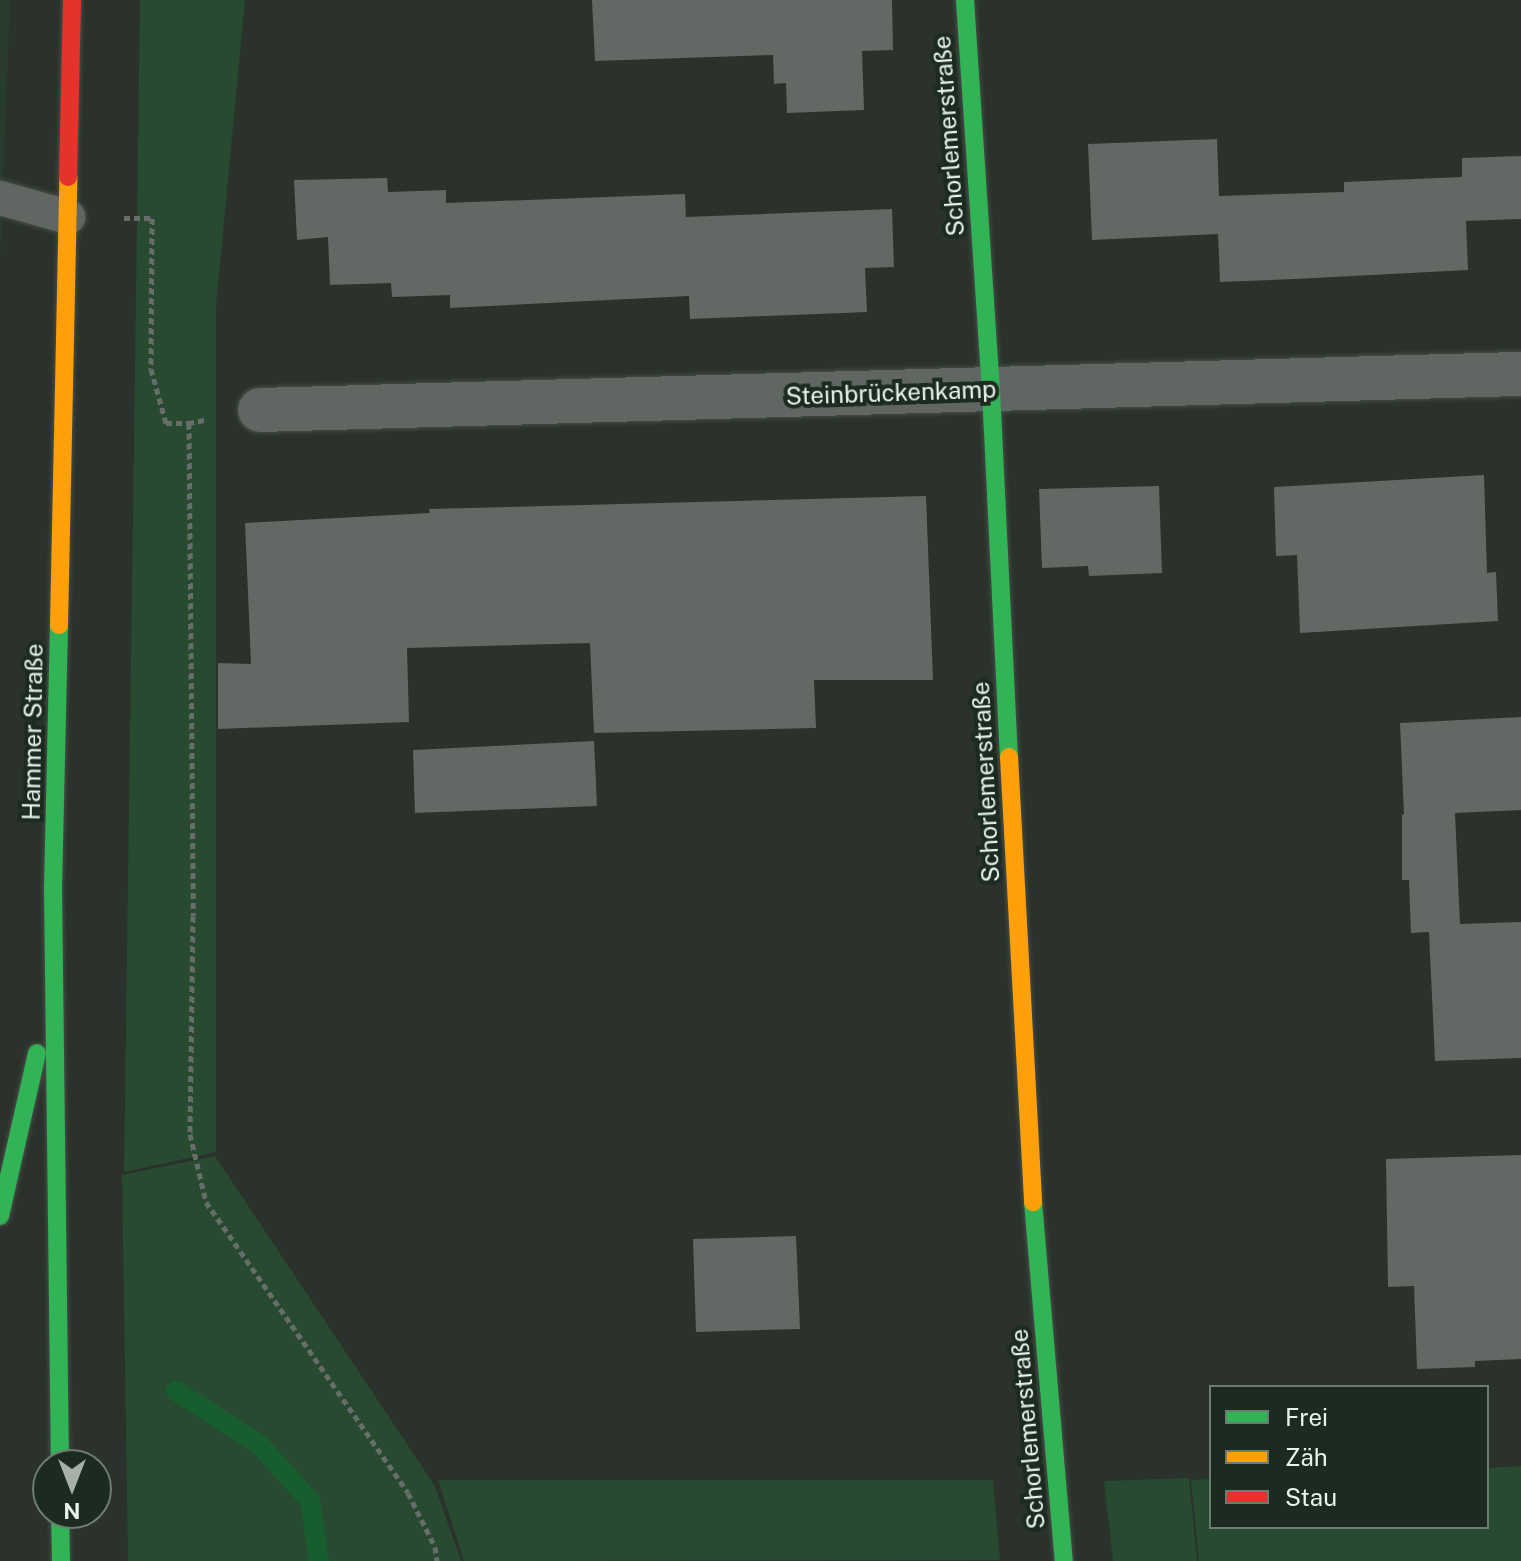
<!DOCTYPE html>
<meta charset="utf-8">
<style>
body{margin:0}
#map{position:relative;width:1521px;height:1561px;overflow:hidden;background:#2a322b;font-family:"Public Sans",sans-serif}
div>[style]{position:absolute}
.built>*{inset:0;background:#283c2d}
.green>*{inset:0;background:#274a30}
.stream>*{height:20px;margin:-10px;padding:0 10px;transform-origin:10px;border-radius:10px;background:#185d30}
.building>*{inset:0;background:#626863}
.path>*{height:5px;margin-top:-2.5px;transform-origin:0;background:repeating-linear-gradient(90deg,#676e69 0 6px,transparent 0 10px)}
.roads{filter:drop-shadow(0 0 2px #464d47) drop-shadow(0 0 2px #464d47)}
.lane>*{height:34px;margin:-17px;padding:0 17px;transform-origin:17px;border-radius:17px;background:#606661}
.street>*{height:44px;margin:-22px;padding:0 22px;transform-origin:22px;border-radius:22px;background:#606661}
.fast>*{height:18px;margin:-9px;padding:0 9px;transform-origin:9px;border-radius:9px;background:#30b455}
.slow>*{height:18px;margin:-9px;padding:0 9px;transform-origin:9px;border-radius:9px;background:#ff9f0a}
.jam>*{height:18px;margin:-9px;padding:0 9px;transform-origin:9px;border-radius:9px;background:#e5322d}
span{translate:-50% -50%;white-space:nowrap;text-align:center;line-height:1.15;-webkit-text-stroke:8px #1c2b1f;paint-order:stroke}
.street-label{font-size:24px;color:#e9f3eb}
.legend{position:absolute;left:1209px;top:1385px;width:280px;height:144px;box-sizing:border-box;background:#1c2b1f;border:2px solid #6e7b71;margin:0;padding:10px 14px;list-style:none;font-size:24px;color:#e9f3eb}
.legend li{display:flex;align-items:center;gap:16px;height:40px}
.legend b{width:40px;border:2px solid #6e7b71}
.north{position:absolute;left:32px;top:1449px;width:80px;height:80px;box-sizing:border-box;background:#1c2b1f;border:2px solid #6e7b71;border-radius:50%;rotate:180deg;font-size:22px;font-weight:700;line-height:32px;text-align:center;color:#e9f3eb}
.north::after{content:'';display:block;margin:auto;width:28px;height:36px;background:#a6afa8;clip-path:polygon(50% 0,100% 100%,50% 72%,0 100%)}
</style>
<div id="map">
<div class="built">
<div style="clip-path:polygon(0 0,10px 0,0 261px)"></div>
</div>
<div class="green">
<div style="clip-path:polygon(140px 0,245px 0,216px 306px,216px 1152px,124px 1172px)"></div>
<div style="clip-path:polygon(215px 1156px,435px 1486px,461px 1561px,128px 1561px,122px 1175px)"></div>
<div style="clip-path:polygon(1521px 1466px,1521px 1561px,1199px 1561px,1191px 1480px,1211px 1479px,1211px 1527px,1487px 1527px,1487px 1468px)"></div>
<div style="clip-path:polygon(1189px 1478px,1197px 1561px,1113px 1561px,1104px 1481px)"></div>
<div style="clip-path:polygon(438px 1480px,993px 1480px,1000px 1560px,464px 1561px)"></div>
</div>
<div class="stream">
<div style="left:176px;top:1391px;width:100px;rotate:32.7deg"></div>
<div style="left:260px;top:1445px;width:75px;rotate:48.2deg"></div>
<div style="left:310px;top:1501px;width:61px;rotate:81.5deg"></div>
</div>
<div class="building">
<div style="clip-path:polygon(592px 0,892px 0,893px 50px,862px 51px,864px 110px,787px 113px,786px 83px,774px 84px,773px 55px,595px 61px)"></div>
<div style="clip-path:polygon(1217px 139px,1219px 196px,1344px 192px,1344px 182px,1462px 177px,1462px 158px,1521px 156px,1521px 219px,1466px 221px,1468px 270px,1295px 279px,1220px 282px,1218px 234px,1092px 240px,1088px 144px)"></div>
<div style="clip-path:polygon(387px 178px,388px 192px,446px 190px,446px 203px,685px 194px,686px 217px,892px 209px,894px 267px,865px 268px,867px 312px,690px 319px,689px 296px,450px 308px,450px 295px,392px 297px,391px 283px,330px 285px,328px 237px,297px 240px,294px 180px)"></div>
<div style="clip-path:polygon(1484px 475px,1487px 573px,1496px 572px,1498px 621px,1300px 633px,1297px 555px,1276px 556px,1274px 487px)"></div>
<div style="clip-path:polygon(1159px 486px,1162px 573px,1089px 576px,1088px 566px,1042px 568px,1039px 489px)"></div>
<div style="clip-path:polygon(926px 496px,933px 680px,814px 680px,816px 728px,594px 733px,590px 643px,407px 648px,409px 722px,218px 729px,218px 663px,251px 664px,245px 523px,430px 513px,429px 509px)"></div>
<div style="clip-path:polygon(1521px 717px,1521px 810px,1455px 813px,1460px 924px,1521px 922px,1521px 1058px,1435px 1061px,1429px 932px,1411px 933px,1409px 880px,1402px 880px,1402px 815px,1404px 814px,1400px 723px)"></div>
<div style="clip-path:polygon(594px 741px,597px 806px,415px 813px,413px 750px)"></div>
<div style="clip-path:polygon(1521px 1155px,1521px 1359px,1475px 1361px,1475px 1367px,1417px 1369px,1414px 1286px,1388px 1287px,1386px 1159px)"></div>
<div style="clip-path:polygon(796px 1236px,800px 1329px,696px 1332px,693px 1239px)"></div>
</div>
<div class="path">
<div style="left:124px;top:218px;width:28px"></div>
<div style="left:152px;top:218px;width:151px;rotate:90.4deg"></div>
<div style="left:151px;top:369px;width:56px;rotate:74.5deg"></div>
<div style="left:166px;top:423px;width:23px"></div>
<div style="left:204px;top:420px;width:15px;rotate:169deg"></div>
<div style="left:189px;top:423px;width:493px;rotate:89.5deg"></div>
<div style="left:193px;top:916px;width:218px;rotate:90.8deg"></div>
<div style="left:190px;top:1134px;width:70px;rotate:76.8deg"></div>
<div style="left:206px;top:1202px;width:354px;rotate:55.2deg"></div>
<div style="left:408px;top:1493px;width:60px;rotate:63.4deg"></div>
<div style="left:435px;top:1547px;width:14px;rotate:82deg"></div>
</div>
<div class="roads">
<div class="lane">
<div style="left:0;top:198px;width:71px;rotate:15.6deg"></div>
</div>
<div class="street">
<div style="left:260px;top:410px;width:1262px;rotate:-1.64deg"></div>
</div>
<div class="fast">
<div style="left:965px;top:0;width:392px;rotate:86.2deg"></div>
<div style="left:991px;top:391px;width:366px;rotate:87.2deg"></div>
<div style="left:59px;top:625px;width:262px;rotate:91.3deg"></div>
<div style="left:53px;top:887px;width:578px;rotate:89.31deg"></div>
<div style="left:1033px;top:1202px;width:360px;rotate:85.1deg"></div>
<div style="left:0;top:1216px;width:167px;rotate:-77.2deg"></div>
<div style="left:60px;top:1513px;width:48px;rotate:88.8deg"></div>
</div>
<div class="slow">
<div style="left:59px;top:625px;width:448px;rotate:-88.8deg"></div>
<div style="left:1009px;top:757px;width:446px;rotate:86.9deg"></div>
</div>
<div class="jam">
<div style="left:68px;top:177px;width:177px;rotate:-88.7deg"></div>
</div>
</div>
<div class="street-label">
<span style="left:949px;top:136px;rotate:-94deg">Schorlemerstraße</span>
<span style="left:891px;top:393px;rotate:-2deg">Steinbrückenkamp</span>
<span style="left:33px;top:732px;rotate:-89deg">Hammer Straße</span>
<span style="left:986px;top:782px;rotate:-93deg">Schorlemerstraße</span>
<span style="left:1028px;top:1429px;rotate:-95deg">Schorlemerstraße</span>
</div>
<ul class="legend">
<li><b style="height:10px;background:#30b455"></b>Frei</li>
<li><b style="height:10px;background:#ff9f0a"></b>Zäh</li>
<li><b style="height:10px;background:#e5322d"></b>Stau</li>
</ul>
<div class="north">N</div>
</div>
